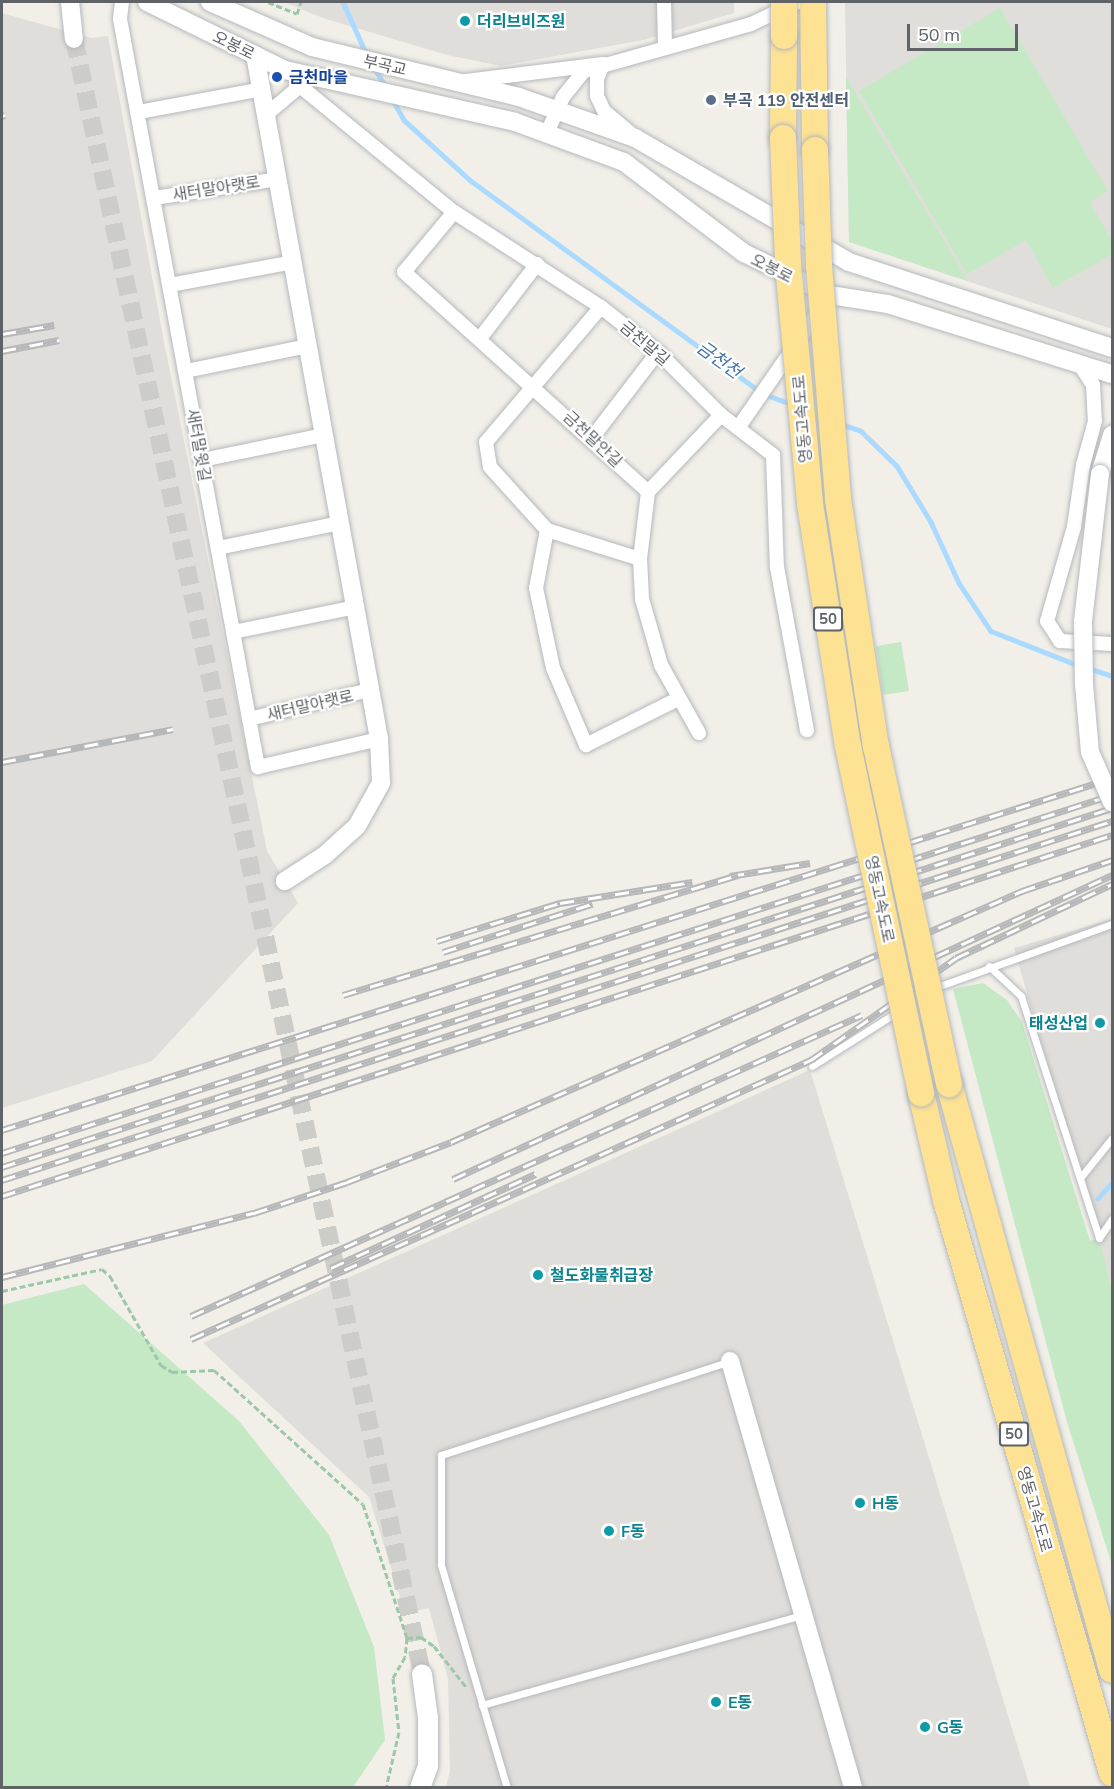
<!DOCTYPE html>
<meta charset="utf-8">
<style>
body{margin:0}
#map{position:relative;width:1114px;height:1789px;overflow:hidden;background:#f1efe8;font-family:Mulish,"Noto Sans KR",sans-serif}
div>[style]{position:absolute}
.industrial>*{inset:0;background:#e0deda}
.green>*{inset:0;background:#c5e8c5}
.stream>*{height:4.5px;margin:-2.25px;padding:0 2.25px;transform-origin:2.25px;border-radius:2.25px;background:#aadaff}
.tertiary-tunnel>*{height:18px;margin-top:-9px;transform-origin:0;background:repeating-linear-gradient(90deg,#ccccc8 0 18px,transparent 0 27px)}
.path>*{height:3px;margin-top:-1.5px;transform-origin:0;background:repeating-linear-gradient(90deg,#9cc7a9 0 6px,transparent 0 9px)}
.roads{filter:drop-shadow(0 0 2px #b5b8bc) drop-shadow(0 0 2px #b5b8bc)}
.service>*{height:7px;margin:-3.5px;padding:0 3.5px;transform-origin:3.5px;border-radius:3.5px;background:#fff}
.minor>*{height:14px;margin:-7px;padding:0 7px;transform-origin:7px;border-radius:7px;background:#fff}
.tertiary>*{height:18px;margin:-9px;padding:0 9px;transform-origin:9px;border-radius:9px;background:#fff}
.secondary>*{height:20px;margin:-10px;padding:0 10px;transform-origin:10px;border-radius:10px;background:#fff}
.motorway>*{height:26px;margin:-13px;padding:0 13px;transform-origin:13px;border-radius:13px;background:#fde293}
.rail>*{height:7px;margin-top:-3.5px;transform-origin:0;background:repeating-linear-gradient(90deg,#fff 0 14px,#b6b7b8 0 28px);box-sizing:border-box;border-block:2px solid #b6b7b8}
.bridges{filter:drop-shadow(0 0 2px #b5b8bc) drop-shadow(0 0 2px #b5b8bc)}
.tertiary-bridge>*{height:18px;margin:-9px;padding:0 9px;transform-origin:9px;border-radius:9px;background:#fff}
.motorway-bridge>*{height:26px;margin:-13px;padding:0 13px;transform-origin:13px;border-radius:13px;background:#fde293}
.dots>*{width:16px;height:16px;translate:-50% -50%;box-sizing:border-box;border:3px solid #fff;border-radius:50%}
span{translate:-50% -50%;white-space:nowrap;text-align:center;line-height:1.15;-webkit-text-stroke:4.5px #fff;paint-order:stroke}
.shield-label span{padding:2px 4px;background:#fff;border:2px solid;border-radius:4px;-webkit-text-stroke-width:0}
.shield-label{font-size:15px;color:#5f6368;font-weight:700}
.culture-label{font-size:16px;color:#0d838f;font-weight:700}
.left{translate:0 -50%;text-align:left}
.right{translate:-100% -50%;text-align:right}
.street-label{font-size:16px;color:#5f6368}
.transit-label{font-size:16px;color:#164399;font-weight:700}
.service-label{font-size:16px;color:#4e5e75;font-weight:700}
.water-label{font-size:18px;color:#4174aa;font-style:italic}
.frame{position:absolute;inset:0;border:3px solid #5f6368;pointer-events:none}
.scale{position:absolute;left:907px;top:24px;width:111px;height:27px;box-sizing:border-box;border:3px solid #5f6368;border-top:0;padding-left:8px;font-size:18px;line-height:21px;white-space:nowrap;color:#5f6368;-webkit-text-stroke:4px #fff;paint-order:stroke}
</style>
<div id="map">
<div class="industrial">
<div style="clip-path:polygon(284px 2px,734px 2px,734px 13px,643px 40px,501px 66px,447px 55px,323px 18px)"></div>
<div style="clip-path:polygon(845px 2px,1112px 2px,1112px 329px,849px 242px)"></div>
<div style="clip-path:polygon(2px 13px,91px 38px,108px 36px,164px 342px,267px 851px,298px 903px,152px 1061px,2px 1108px)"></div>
<div style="clip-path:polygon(1112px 919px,1112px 1288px,1014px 948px)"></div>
<div style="clip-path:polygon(810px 1070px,1030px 1787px,446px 1787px,450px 1771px,448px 1679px,429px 1608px,405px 1613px,369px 1497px,203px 1343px)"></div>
</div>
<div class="green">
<div style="clip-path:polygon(1000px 8px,1108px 191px,1090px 202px,1112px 241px,1112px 254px,1053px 288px,1026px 240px,967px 274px,859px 91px)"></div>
<div style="clip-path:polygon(846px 77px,968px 281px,849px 242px)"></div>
<div style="clip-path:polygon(901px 642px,909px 691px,883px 695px,876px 646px)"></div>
<div style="clip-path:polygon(983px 983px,1007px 1000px,1022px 1022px,1090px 1241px,1099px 1238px,1112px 1290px,1112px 1565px,1067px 1422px,953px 989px)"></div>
<div style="clip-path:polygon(84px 1284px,239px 1421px,329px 1535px,374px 1647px,385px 1740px,353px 1787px,2px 1787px,2px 1305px)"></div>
</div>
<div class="stream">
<div style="left:343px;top:2px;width:56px;rotate:65.7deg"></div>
<div style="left:375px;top:69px;width:21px;rotate:59deg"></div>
<div style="left:393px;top:100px;width:23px;rotate:61deg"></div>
<div style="left:404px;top:120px;width:89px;rotate:42.3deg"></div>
<div style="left:470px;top:180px;width:364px;rotate:36.1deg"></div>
<div style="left:764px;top:394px;width:32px;rotate:20deg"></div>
<div style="left:841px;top:424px;width:21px;rotate:19deg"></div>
<div style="left:861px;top:431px;width:50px;rotate:44.2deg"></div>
<div style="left:897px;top:466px;width:66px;rotate:58.7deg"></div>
<div style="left:931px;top:522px;width:67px;rotate:65.3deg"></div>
<div style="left:959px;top:583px;width:58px;rotate:56.3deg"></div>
<div style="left:991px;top:631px;width:96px;rotate:21.5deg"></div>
<div style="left:1088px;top:668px;width:25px;rotate:18deg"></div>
<div style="left:1097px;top:1199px;width:22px;rotate:-47deg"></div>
</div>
<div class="tertiary-tunnel">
<div style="left:74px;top:39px;width:1672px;rotate:77.98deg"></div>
</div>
<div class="path">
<div style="left:268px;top:2px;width:31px;rotate:22deg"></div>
<div style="left:297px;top:14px;width:13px;rotate:-72deg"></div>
<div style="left:2px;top:1291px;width:102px;rotate:-12.4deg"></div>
<div style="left:102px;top:1269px;width:11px;rotate:41deg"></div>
<div style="left:110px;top:1276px;width:103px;rotate:60.2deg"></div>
<div style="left:161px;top:1365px;width:13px;rotate:32deg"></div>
<div style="left:172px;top:1372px;width:42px;rotate:-2.7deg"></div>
<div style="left:214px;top:1370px;width:200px;rotate:42deg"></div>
<div style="left:363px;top:1504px;width:141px;rotate:71.8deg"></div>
<div style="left:407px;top:1638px;width:19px;rotate:96deg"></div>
<div style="left:405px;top:1657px;width:24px;rotate:120deg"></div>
<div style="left:393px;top:1678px;width:54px;rotate:83.7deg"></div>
<div style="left:399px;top:1732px;width:57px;rotate:103.1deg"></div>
<div style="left:407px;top:1638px;width:14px;rotate:-4deg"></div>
<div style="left:421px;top:1637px;width:16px;rotate:35deg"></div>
<div style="left:434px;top:1646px;width:53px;rotate:51.8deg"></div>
</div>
<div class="roads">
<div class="service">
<div style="left:989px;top:966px;width:44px;rotate:43.2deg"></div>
<div style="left:1021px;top:996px;width:254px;rotate:72.1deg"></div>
<div style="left:934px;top:988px;width:189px;rotate:-19.8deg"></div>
<div style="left:812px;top:1066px;width:101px;rotate:-32.4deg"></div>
<div style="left:1080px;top:1178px;width:51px;rotate:-51.3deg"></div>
<div style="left:1099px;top:1238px;width:23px;rotate:-56deg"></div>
<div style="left:482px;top:1705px;width:333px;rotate:-15.7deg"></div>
<div style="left:507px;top:1788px;width:233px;rotate:-106.5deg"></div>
<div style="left:441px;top:1565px;width:110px;rotate:-90deg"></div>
<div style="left:441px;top:1455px;width:304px;rotate:-18deg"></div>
</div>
<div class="minor">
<div style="left:122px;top:2px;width:17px;rotate:97deg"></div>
<div style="left:120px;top:19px;width:761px;rotate:79.55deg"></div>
<div style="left:258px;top:767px;width:124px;rotate:-13deg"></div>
<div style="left:664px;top:2px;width:45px;rotate:88.7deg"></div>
<div style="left:292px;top:71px;width:17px;rotate:62deg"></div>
<div style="left:300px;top:86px;width:199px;rotate:39.3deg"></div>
<div style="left:454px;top:212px;width:175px;rotate:32.9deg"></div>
<div style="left:601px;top:307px;width:73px;rotate:38.3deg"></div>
<div style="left:658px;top:352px;width:89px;rotate:45deg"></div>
<div style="left:721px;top:415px;width:66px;rotate:37.6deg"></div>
<div style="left:773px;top:455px;width:112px;rotate:88deg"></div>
<div style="left:777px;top:567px;width:166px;rotate:79.6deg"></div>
<div style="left:466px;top:81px;width:138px;rotate:-7.1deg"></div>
<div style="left:603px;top:64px;width:16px;rotate:112deg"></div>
<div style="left:597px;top:79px;width:17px;rotate:90deg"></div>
<div style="left:597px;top:96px;width:17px;rotate:65deg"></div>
<div style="left:604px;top:111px;width:34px;rotate:40deg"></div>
<div style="left:139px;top:112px;width:125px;rotate:-10.6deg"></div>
<div style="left:267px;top:114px;width:43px;rotate:-40.3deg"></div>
<div style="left:547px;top:133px;width:39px;rotate:-66deg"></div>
<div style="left:563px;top:97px;width:33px;rotate:-51deg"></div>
<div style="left:584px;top:71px;width:173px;rotate:-15.7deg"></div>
<div style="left:751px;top:24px;width:52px;rotate:-25.1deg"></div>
<div style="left:154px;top:198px;width:125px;rotate:-8.7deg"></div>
<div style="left:454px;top:212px;width:78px;rotate:129.8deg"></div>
<div style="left:404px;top:272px;width:329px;rotate:42deg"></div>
<div style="left:648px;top:492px;width:67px;rotate:96.8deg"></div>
<div style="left:640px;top:559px;width:40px;rotate:87.1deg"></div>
<div style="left:642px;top:599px;width:69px;rotate:73.9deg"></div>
<div style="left:661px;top:665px;width:78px;rotate:60.8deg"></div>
<div style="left:170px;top:285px;width:125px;rotate:-10.6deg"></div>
<div style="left:601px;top:307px;width:177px;rotate:130.4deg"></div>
<div style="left:486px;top:442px;width:25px;rotate:81deg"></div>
<div style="left:490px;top:467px;width:85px;rotate:47.9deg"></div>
<div style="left:547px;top:530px;width:97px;rotate:17.3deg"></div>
<div style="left:481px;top:337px;width:92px;rotate:-52.5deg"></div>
<div style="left:1080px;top:365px;width:24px;rotate:57deg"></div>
<div style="left:1093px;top:385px;width:36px;rotate:87deg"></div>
<div style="left:1095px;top:421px;width:46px;rotate:105.3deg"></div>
<div style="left:1083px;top:465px;width:63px;rotate:98.3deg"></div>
<div style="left:1074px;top:527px;width:98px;rotate:106deg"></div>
<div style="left:1047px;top:621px;width:24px;rotate:57deg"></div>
<div style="left:1060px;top:641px;width:52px;rotate:3.3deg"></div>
<div style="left:186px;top:371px;width:125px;rotate:-11.6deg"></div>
<div style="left:738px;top:428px;width:145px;rotate:-55.4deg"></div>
<div style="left:592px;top:438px;width:108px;rotate:-52.5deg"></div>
<div style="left:202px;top:460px;width:125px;rotate:-11.6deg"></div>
<div style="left:648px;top:492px;width:106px;rotate:-46.5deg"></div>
<div style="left:547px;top:530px;width:59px;rotate:100.7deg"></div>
<div style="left:536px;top:588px;width:82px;rotate:78deg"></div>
<div style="left:553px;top:668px;width:84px;rotate:66.8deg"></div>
<div style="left:586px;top:745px;width:103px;rotate:-26.6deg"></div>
<div style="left:218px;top:548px;width:125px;rotate:-11.6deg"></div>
<div style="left:233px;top:632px;width:126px;rotate:-11.5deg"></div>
<div style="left:249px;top:719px;width:124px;rotate:-13.5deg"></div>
</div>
<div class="tertiary">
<div style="left:70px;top:2px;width:37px;rotate:84deg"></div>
<div style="left:147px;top:2px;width:154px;rotate:26.2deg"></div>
<div style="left:285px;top:70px;width:236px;rotate:12.7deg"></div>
<div style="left:515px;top:122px;width:116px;rotate:20.2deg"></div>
<div style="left:624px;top:162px;width:151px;rotate:37.2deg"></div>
<div style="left:744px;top:253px;width:96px;rotate:26deg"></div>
<div style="left:830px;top:295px;width:59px;rotate:8.8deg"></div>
<div style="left:888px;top:304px;width:235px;rotate:17.4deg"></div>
<div style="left:210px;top:2px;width:111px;rotate:23.8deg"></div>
<div style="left:312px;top:47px;width:213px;rotate:13.6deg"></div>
<div style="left:519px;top:97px;width:123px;rotate:19.5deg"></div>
<div style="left:635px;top:138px;width:247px;rotate:30.1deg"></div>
<div style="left:849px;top:262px;width:277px;rotate:18.1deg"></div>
<div style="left:255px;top:55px;width:695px;rotate:79.72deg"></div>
<div style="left:379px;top:739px;width:44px;rotate:87.4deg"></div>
<div style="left:381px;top:783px;width:49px;rotate:119.2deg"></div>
<div style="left:357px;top:826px;width:43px;rotate:137.8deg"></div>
<div style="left:325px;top:855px;width:48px;rotate:147deg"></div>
<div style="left:1100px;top:474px;width:41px;rotate:-72.9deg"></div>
<div style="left:730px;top:1361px;width:444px;rotate:73.9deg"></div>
</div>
<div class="secondary">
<div style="left:420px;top:1788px;width:23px;rotate:-70deg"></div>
<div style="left:428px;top:1766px;width:48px;rotate:-90deg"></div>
<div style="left:428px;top:1718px;width:44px;rotate:-97.8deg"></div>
</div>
<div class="motorway">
<div style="left:813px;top:2px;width:148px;rotate:89.2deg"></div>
<div style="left:783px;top:138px;width:102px;rotate:-89.4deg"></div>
<div style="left:949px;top:1084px;width:608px;rotate:74.46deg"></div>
<div style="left:921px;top:1093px;width:110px;rotate:76.8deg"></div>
<div style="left:946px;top:1200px;width:597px;rotate:73.84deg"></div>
</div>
</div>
<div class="rail">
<div style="left:2px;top:116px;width:3px;rotate:-18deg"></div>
<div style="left:2px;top:334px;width:53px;rotate:-9.8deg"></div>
<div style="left:2px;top:351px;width:58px;rotate:-10.9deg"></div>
<div style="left:2px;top:762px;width:174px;rotate:-10.9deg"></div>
<div style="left:730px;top:876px;width:81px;rotate:-9.2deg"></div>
<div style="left:437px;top:941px;width:129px;rotate:-17.2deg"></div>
<div style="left:560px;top:903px;width:134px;rotate:-9deg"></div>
<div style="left:443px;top:952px;width:157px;rotate:-17.9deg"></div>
<div style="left:343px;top:995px;width:413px;rotate:-16.9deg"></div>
<div style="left:2px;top:1130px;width:1164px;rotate:-17.59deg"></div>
<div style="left:2px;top:1153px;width:1166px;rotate:-17.88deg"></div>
<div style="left:2px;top:1167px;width:1167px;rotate:-17.92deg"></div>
<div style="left:453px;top:1179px;width:726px;rotate:-24.76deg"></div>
<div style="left:2px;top:1180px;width:1167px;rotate:-17.92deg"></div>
<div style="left:2px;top:1196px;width:1167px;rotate:-18.02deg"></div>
<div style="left:331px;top:1268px;width:225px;rotate:-24.7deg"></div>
<div style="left:2px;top:1277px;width:260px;rotate:-14.3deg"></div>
<div style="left:254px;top:1213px;width:98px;rotate:-18.4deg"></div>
<div style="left:347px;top:1182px;width:111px;rotate:-21deg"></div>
<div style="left:451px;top:1142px;width:624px;rotate:-23.73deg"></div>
<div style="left:1022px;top:891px;width:95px;rotate:-19deg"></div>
<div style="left:191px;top:1316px;width:735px;rotate:-24.16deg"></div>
<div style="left:191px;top:1339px;width:680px;rotate:-24.23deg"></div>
<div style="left:811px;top:1060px;width:177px;rotate:-35.1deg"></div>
<div style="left:956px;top:958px;width:173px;rotate:-25.4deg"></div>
</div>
<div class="bridges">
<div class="tertiary-bridge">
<div style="left:1100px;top:474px;width:149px;rotate:96.6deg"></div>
<div style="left:1083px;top:622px;width:62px;rotate:89.1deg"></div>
<div style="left:1084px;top:684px;width:68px;rotate:85deg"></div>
<div style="left:1090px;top:752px;width:55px;rotate:66.3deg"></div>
</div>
<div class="motorway-bridge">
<div style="left:784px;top:2px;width:34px;rotate:90deg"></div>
<div style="left:783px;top:138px;width:127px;rotate:87.7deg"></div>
<div style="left:788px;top:265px;width:240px;rotate:84.7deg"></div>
<div style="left:810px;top:504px;width:245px;rotate:81.1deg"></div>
<div style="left:848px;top:746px;width:355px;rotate:78.1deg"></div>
<div style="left:815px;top:150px;width:116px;rotate:88deg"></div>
<div style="left:819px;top:266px;width:234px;rotate:85.3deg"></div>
<div style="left:838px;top:499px;width:250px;rotate:81.3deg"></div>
<div style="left:876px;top:746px;width:346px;rotate:77.8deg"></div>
</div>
</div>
<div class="dots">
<div style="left:465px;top:21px;background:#0f9aa8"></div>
<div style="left:277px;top:77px;background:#1a4fb4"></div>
<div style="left:711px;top:100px;background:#5c6f8a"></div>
<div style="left:1100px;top:1023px;background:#0f9aa8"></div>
<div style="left:538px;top:1275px;background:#0f9aa8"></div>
<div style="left:860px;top:1503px;background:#0f9aa8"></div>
<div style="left:609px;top:1531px;background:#0f9aa8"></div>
<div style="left:716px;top:1702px;background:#0f9aa8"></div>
<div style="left:925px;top:1727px;background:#0f9aa8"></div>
</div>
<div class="shield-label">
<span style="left:828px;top:619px">50</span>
<span style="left:1014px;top:1434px">50</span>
</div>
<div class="culture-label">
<span class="left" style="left:477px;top:21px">더리브비즈원</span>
<span class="right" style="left:1088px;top:1023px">태성산업</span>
<span class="left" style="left:550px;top:1275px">철도화물취급장</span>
<span class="left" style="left:872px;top:1503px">H동</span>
<span class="left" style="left:621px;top:1531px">F동</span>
<span class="left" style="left:728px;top:1702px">E동</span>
<span class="left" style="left:937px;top:1727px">G동</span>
</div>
<div class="street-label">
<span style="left:234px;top:45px;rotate:26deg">오봉로</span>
<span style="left:385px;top:65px;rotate:13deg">부곡교</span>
<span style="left:216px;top:188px;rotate:-9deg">새터말아랫로</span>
<span style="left:772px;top:268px;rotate:27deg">오봉로</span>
<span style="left:645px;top:343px;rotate:40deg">금천말길</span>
<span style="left:802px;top:419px;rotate:-95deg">영동고속도로</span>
<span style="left:593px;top:439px;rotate:43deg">금천말안길</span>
<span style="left:199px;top:445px;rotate:80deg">새터말윗길</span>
<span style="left:310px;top:705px;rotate:-13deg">새터말아랫로</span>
<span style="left:880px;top:899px;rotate:78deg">영동고속도로</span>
<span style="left:1035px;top:1509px;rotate:74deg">영동고속도로</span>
</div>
<div class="transit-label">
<span class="left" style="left:289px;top:77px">금천마을</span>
</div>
<div class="service-label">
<span class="left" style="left:723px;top:100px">부곡 119 안전센터</span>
</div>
<div class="water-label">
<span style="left:719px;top:360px;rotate:36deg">금천천</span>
</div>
<div class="frame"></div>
<div class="scale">50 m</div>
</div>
